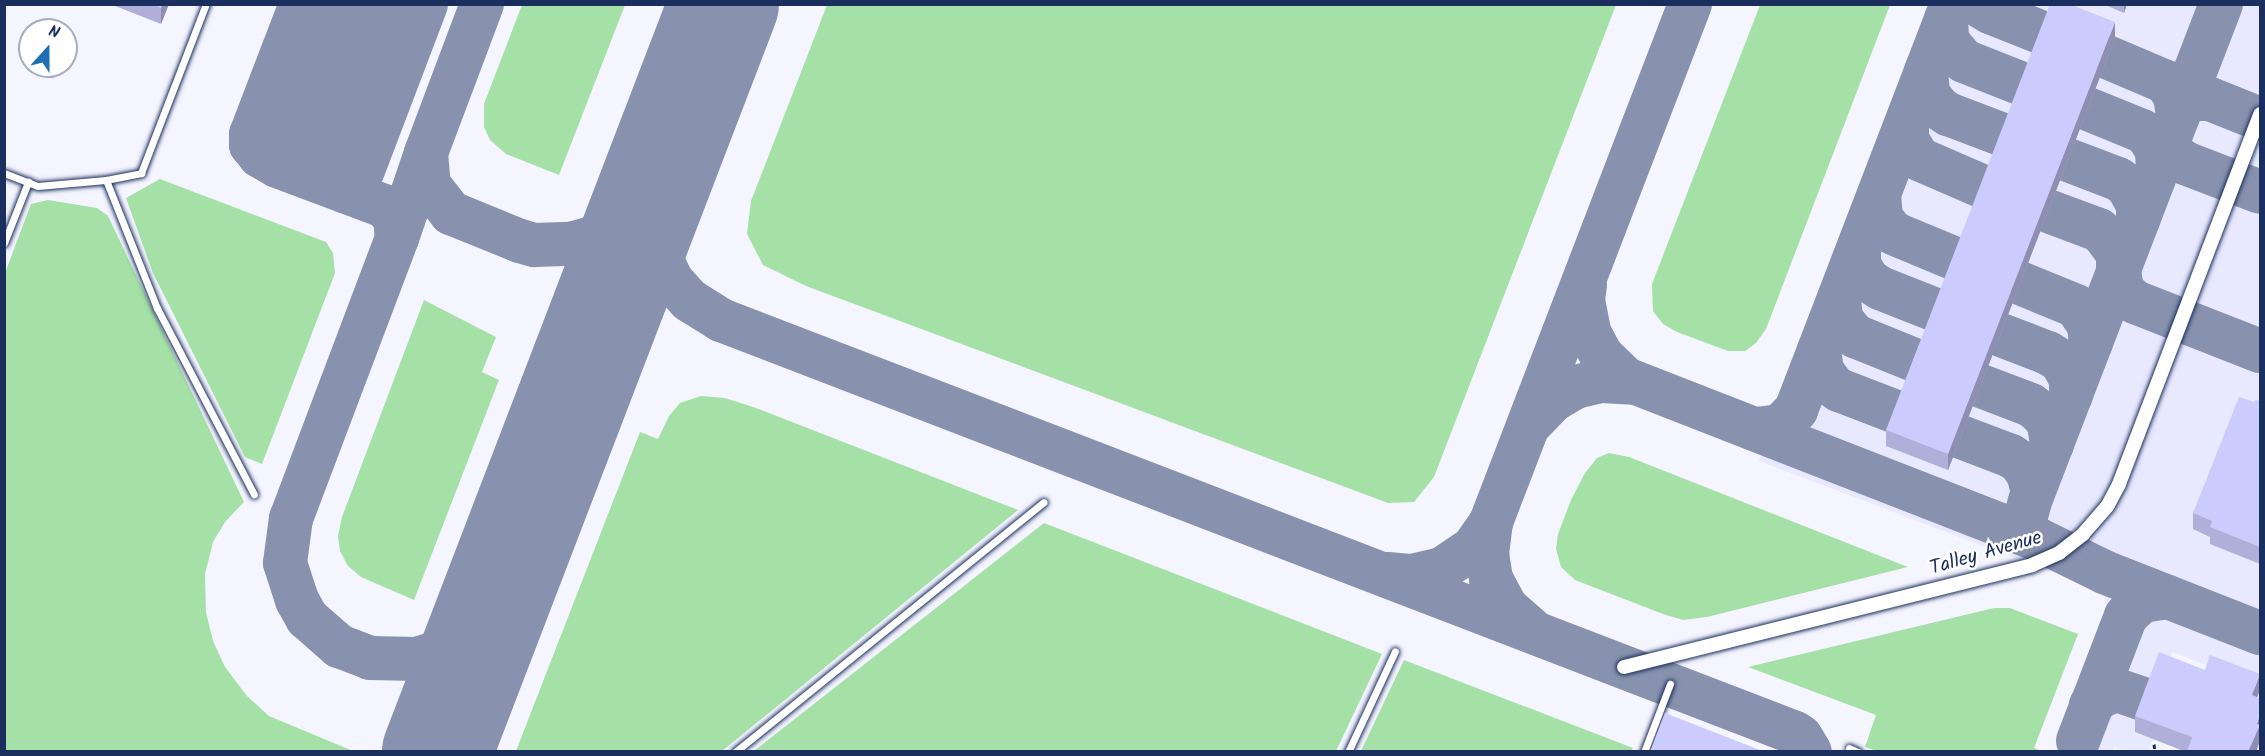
<!DOCTYPE html>
<style>
body{margin:0}
#map{position:relative;width:2265px;height:756px;overflow:hidden;background:#f5f5ff;font-family:Kalam,sans-serif}
div>[style]{position:absolute}
.built>*{inset:0;background:#e8e8fe}
.green>*{inset:0;background:#a5e0a6}
.taxiway>*{height:44px;margin:-22px;padding:0 22px;transform-origin:22px;border-radius:22px;background:#8892ae}
.runway>*{height:110px;margin:-55px;padding:0 55px;transform-origin:55px;border-radius:55px;background:#8892ae}
.path>*{height:3px;margin-top:-1.5px;transform-origin:0;background:repeating-linear-gradient(90deg,#1b2f5e 0 4.5px,transparent 0 9px)}
.roads{filter:drop-shadow(0 0 2px #1b2f5e) drop-shadow(0 0 2px #1b2f5e)}
.service>*{height:7px;margin:-3.5px;padding:0 3.5px;transform-origin:3.5px;border-radius:3.5px;background:#fff}
.minor>*{height:14px;margin:-7px;padding:0 7px;transform-origin:7px;border-radius:7px;background:#fff}
.wall>*{inset:0;background:#afafda}
.shaded-wall>*{inset:0;background:#8e8eb1}
.building>*{inset:0;background:#cbcbfd}
span{translate:-50% -50%;white-space:nowrap;text-align:center;line-height:1.15;-webkit-text-stroke:5px #fff;paint-order:stroke}
.street-label{font-size:20px;color:#1b2f5e}
.frame{position:absolute;inset:0;border:6px solid #1b2f5e;pointer-events:none}
.north{position:absolute;left:18px;top:18px;width:60px;height:60px;box-sizing:border-box;background:#fff;border:2px solid #a4acbf;border-radius:50%;rotate:21deg;font-size:16px;font-weight:700;line-height:24px;text-align:center;color:#1b2f5e}
.north::after{content:'';display:block;margin:auto;width:21px;height:27px;background:#1f6fb2;clip-path:polygon(50% 0,100% 100%,50% 72%,0 100%)}
</style>
<div id="map">
<div class="built">
<div style="clip-path:polygon(1935px 5px,2260px 5px,2260px 418px,2211px 544px,2260px 564px,2260px 686px,2173px 652px,2135px 732px,2153px 739px,2148px 751px,2126px 751px,2114px 747px,2112px 751px,2096px 751px,2056px 736px,2106px 608px,2104px 596px,2094px 588px,1759px 461px)"></div>
</div>
<div class="green">
<div style="clip-path:polygon(522px 5px,625px 5px,559px 175px,506px 154px,490px 140px,484px 127px,484px 104px)"></div>
<div style="clip-path:polygon(827px 5px,827px 4px,1616px 5px,1434px 477px,1414px 502px,1388px 503px,806px 286px,763px 265px,747px 234px,751px 201px)"></div>
<div style="clip-path:polygon(1760px 5px,1890px 5px,1766px 329px,1756px 343px,1745px 351px,1728px 351px,1677px 332px,1663px 324px,1653px 311px,1652px 284px)"></div>
<div style="clip-path:polygon(160px 179px,326px 242px,333px 253px,335px 273px,262px 464px,245px 457px,153px 273px,126px 198px)"></div>
<div style="clip-path:polygon(48px 200px,97px 208px,108px 216px,244px 502px,225px 522px,213px 542px,205px 574px,206px 612px,213px 641px,225px 667px,247px 696px,269px 716px,353px 751px,5px 751px,5px 273px,31px 204px)"></div>
<div style="clip-path:polygon(424px 300px,496px 337px,482px 372px,499px 380px,414px 600px,361px 577px,348px 566px,340px 551px,338px 536px,342px 517px)"></div>
<div style="clip-path:polygon(701px 396px,725px 398px,756px 408px,1018px 510px,722px 751px,516px 751px,640px 432px,658px 439px,669px 416px,680px 403px)"></div>
<div style="clip-path:polygon(1609px 453px,1629px 457px,1908px 567px,1707px 617px,1683px 620px,1663px 614px,1575px 580px,1561px 567px,1556px 549px,1558px 534px,1571px 500px,1585px 473px,1597px 458px)"></div>
<div style="clip-path:polygon(1044px 523px,1382px 654px,1336px 751px,754px 751px)"></div>
<div style="clip-path:polygon(1994px 608px,2010px 608px,2078px 634px,2034px 748px,2041px 751px,1877px 751px,1865px 747px,1876px 715px,1748px 667px)"></div>
<div style="clip-path:polygon(1404px 660px,1633px 748px,1631px 751px,1361px 751px)"></div>
</div>
<div class="taxiway">
<div style="left:301px;top:4px;width:139px;rotate:111deg"></div>
<div style="left:251px;top:134px;width:11px;rotate:90deg"></div>
<div style="left:251px;top:145px;width:14px;rotate:51deg"></div>
<div style="left:260px;top:156px;width:20px;rotate:30deg"></div>
<div style="left:277px;top:166px;width:114px;rotate:20.5deg"></div>
<div style="left:384px;top:206px;width:16px;rotate:45deg"></div>
<div style="left:395px;top:217px;width:21px;rotate:85deg"></div>
<div style="left:482px;top:4px;width:159px;rotate:110.6deg"></div>
<div style="left:426px;top:153px;width:32px;rotate:85deg"></div>
<div style="left:429px;top:185px;width:36px;rotate:52deg"></div>
<div style="left:451px;top:213px;width:74px;rotate:22.1deg"></div>
<div style="left:520px;top:241px;width:15px;rotate:16deg"></div>
<div style="left:534px;top:245px;width:37px;rotate:-2deg"></div>
<div style="left:571px;top:244px;width:25px;rotate:-16deg"></div>
<div style="left:595px;top:237px;width:28px;rotate:-30deg"></div>
<div style="left:619px;top:223px;width:30px;rotate:-45deg"></div>
<div style="left:640px;top:202px;width:36px;rotate:-60deg"></div>
<div style="left:1977px;top:4px;width:15px;rotate:32deg"></div>
<div style="left:1990px;top:12px;width:59px;rotate:21.8deg"></div>
<div style="left:2221px;top:4px;width:532px;rotate:111.02deg"></div>
<div style="left:2030px;top:501px;width:23px;rotate:105deg"></div>
<div style="left:2024px;top:523px;width:9px;rotate:69deg"></div>
<div style="left:2027px;top:531px;width:13px;rotate:39deg"></div>
<div style="left:2037px;top:539px;width:75px;rotate:26.2deg"></div>
<div style="left:2104px;top:572px;width:168px;rotate:21.4deg"></div>
<div style="left:1946px;top:19px;width:22px;rotate:87deg"></div>
<div style="left:1947px;top:41px;width:26px;rotate:50deg"></div>
<div style="left:1964px;top:61px;width:66px;rotate:21.5deg"></div>
<div style="left:2107px;top:57px;width:64px;rotate:23deg"></div>
<div style="left:2166px;top:82px;width:17px;rotate:57deg"></div>
<div style="left:2175px;top:96px;width:20px;rotate:81deg"></div>
<div style="left:1926px;top:71px;width:23px;rotate:85deg"></div>
<div style="left:1928px;top:94px;width:18px;rotate:52deg"></div>
<div style="left:1939px;top:108px;width:11px;rotate:34deg"></div>
<div style="left:1948px;top:114px;width:62px;rotate:20.8deg"></div>
<div style="left:2183px;top:104px;width:10px;rotate:-29deg"></div>
<div style="left:2192px;top:99px;width:18px"></div>
<div style="left:2210px;top:99px;width:54px;rotate:21.8deg"></div>
<div style="left:2088px;top:109px;width:58px;rotate:22.2deg"></div>
<div style="left:2142px;top:131px;width:9px;rotate:41deg"></div>
<div style="left:2149px;top:137px;width:16px;rotate:60deg"></div>
<div style="left:2157px;top:151px;width:17px;rotate:87deg"></div>
<div style="left:1907px;top:123px;width:17px;rotate:90deg"></div>
<div style="left:1907px;top:140px;width:22px;rotate:58deg"></div>
<div style="left:1919px;top:159px;width:73px;rotate:23.4deg"></div>
<div style="left:2169px;top:141px;width:14px;rotate:73deg"></div>
<div style="left:2173px;top:154px;width:15px;rotate:37deg"></div>
<div style="left:2185px;top:163px;width:80px;rotate:21.1deg"></div>
<div style="left:426px;top:153px;width:90px;rotate:108.8deg"></div>
<div style="left:397px;top:238px;width:299px;rotate:110.7deg"></div>
<div style="left:291px;top:518px;width:45px;rotate:97.6deg"></div>
<div style="left:285px;top:563px;width:39px;rotate:72deg"></div>
<div style="left:297px;top:600px;width:21px;rotate:61deg"></div>
<div style="left:307px;top:618px;width:43px;rotate:41.2deg"></div>
<div style="left:339px;top:646px;width:33px;rotate:21deg"></div>
<div style="left:370px;top:658px;width:47px;rotate:1.2deg"></div>
<div style="left:417px;top:659px;width:28px;rotate:-18deg"></div>
<div style="left:444px;top:650px;width:36px;rotate:-38deg"></div>
<div style="left:472px;top:628px;width:40px;rotate:-53deg"></div>
<div style="left:2068px;top:160px;width:53px;rotate:20.8deg"></div>
<div style="left:2118px;top:179px;width:11px;rotate:34deg"></div>
<div style="left:2127px;top:185px;width:23px;rotate:61deg"></div>
<div style="left:2138px;top:205px;width:15px;rotate:90deg"></div>
<div style="left:659px;top:174px;width:48px;rotate:95.9deg"></div>
<div style="left:654px;top:222px;width:39px;rotate:78deg"></div>
<div style="left:662px;top:260px;width:23px;rotate:65deg"></div>
<div style="left:672px;top:281px;width:25px;rotate:48deg"></div>
<div style="left:689px;top:300px;width:38px;rotate:32deg"></div>
<div style="left:721px;top:320px;width:1151px;rotate:21.03deg"></div>
<div style="left:1795px;top:733px;width:7px;rotate:34deg"></div>
<div style="left:1801px;top:737px;width:17px;rotate:59deg"></div>
<div style="left:309px;top:178px;width:25px;rotate:-137deg"></div>
<div style="left:291px;top:161px;width:14px;rotate:-94deg"></div>
<div style="left:290px;top:147px;width:153px;rotate:-69.7deg"></div>
<div style="left:344px;top:191px;width:22px;rotate:-133deg"></div>
<div style="left:329px;top:175px;width:16px;rotate:-97deg"></div>
<div style="left:327px;top:159px;width:165px;rotate:-69.5deg"></div>
<div style="left:1879px;top:195px;width:23px;rotate:85deg"></div>
<div style="left:1881px;top:218px;width:19px;rotate:51deg"></div>
<div style="left:1893px;top:233px;width:70px;rotate:22.6deg"></div>
<div style="left:361px;top:197px;width:9px;rotate:-111deg"></div>
<div style="left:358px;top:189px;width:11px;rotate:-80deg"></div>
<div style="left:360px;top:178px;width:186px;rotate:-69.2deg"></div>
<div style="left:2048px;top:211px;width:54px;rotate:20.4deg"></div>
<div style="left:2099px;top:230px;width:8px;rotate:45deg"></div>
<div style="left:2105px;top:236px;width:22px;rotate:54deg"></div>
<div style="left:2118px;top:254px;width:18px;rotate:90deg"></div>
<div style="left:1859px;top:247px;width:18px;rotate:90deg"></div>
<div style="left:1859px;top:265px;width:17px;rotate:59deg"></div>
<div style="left:1868px;top:280px;width:14px;rotate:34deg"></div>
<div style="left:1880px;top:288px;width:62px;rotate:21.6deg"></div>
<div style="left:2119px;top:271px;width:20px;rotate:81deg"></div>
<div style="left:2122px;top:291px;width:17px;rotate:40deg"></div>
<div style="left:2135px;top:302px;width:134px;rotate:21.4deg"></div>
<div style="left:2020px;top:283px;width:61px;rotate:22.3deg"></div>
<div style="left:2076px;top:306px;width:23px;rotate:56deg"></div>
<div style="left:2089px;top:325px;width:18px;rotate:84deg"></div>
<div style="left:1585px;top:285px;width:15px;rotate:98deg"></div>
<div style="left:1583px;top:300px;width:33px;rotate:79deg"></div>
<div style="left:1589px;top:332px;width:26px;rotate:62deg"></div>
<div style="left:1601px;top:355px;width:35px;rotate:44deg"></div>
<div style="left:1626px;top:379px;width:441px;rotate:21.3deg"></div>
<div style="left:1839px;top:299px;width:20px;rotate:84deg"></div>
<div style="left:1841px;top:319px;width:22px;rotate:51deg"></div>
<div style="left:1855px;top:336px;width:69px;rotate:22.1deg"></div>
<div style="left:2001px;top:335px;width:50px;rotate:21deg"></div>
<div style="left:2048px;top:353px;width:15px;rotate:32deg"></div>
<div style="left:2061px;top:361px;width:21px;rotate:61deg"></div>
<div style="left:2071px;top:379px;width:16px;rotate:90deg"></div>
<div style="left:1819px;top:350px;width:21px;rotate:82deg"></div>
<div style="left:1822px;top:371px;width:17px;rotate:54deg"></div>
<div style="left:1832px;top:385px;width:9px;rotate:36deg"></div>
<div style="left:1839px;top:390px;width:64px;rotate:21deg"></div>
<div style="left:1981px;top:386px;width:53px;rotate:20.8deg"></div>
<div style="left:2031px;top:405px;width:14px;rotate:39deg"></div>
<div style="left:2042px;top:414px;width:12px;rotate:55deg"></div>
<div style="left:2049px;top:424px;width:21px;rotate:82deg"></div>
<div style="left:1531px;top:423px;width:30px;rotate:-46deg"></div>
<div style="left:1552px;top:401px;width:27px;rotate:-31deg"></div>
<div style="left:1575px;top:387px;width:27px;rotate:-13deg"></div>
<div style="left:1601px;top:381px;width:33px;rotate:3deg"></div>
<div style="left:1756px;top:429px;width:24px;rotate:-7deg"></div>
<div style="left:1780px;top:426px;width:23px;rotate:-45deg"></div>
<div style="left:1796px;top:410px;width:435px;rotate:-69deg"></div>
<div style="left:1961px;top:437px;width:53px;rotate:20.8deg"></div>
<div style="left:2011px;top:456px;width:12px;rotate:35deg"></div>
<div style="left:2021px;top:463px;width:15px;rotate:58deg"></div>
<div style="left:2029px;top:476px;width:17px;rotate:77deg"></div>
<div style="left:1388px;top:574px;width:24px;rotate:5deg"></div>
<div style="left:1412px;top:576px;width:31px;rotate:-13deg"></div>
<div style="left:1442px;top:569px;width:37px;rotate:-34deg"></div>
<div style="left:1473px;top:548px;width:32px;rotate:-55deg"></div>
<div style="left:1531px;top:629px;width:33px;rotate:-139deg"></div>
<div style="left:1506px;top:607px;width:32px;rotate:-118deg"></div>
<div style="left:1491px;top:579px;width:25px;rotate:-99deg"></div>
<div style="left:1487px;top:554px;width:32px;rotate:-83deg"></div>
<div style="left:1491px;top:522px;width:555px;rotate:-68.98deg"></div>
<div style="left:2091px;top:705px;width:13px;rotate:-42deg"></div>
<div style="left:2101px;top:696px;width:17px;rotate:-21deg"></div>
<div style="left:2117px;top:690px;width:31px;rotate:19deg"></div>
<div style="left:2078px;top:741px;width:134px;rotate:-69deg"></div>
<div style="left:2126px;top:616px;width:22px;rotate:-43deg"></div>
<div style="left:2142px;top:601px;width:26px;rotate:-9deg"></div>
</div>
<div class="runway">
<div style="left:437px;top:752px;width:801px;rotate:-69.01deg"></div>
</div>
<div class="path">
<div style="left:2154px;top:744px;width:8px;rotate:83deg"></div>
</div>
<div class="roads">
<div class="service">
<div style="left:4px;top:173px;width:36px;rotate:21deg"></div>
<div style="left:38px;top:186px;width:68px;rotate:-5deg"></div>
<div style="left:106px;top:180px;width:36px;rotate:-11deg"></div>
<div style="left:141px;top:173px;width:181px;rotate:-69deg"></div>
<div style="left:106px;top:180px;width:138px;rotate:68.3deg"></div>
<div style="left:157px;top:308px;width:210px;rotate:62.5deg"></div>
<div style="left:4px;top:243px;width:66px;rotate:-68.5deg"></div>
<div style="left:1849px;top:748px;width:10px;rotate:24deg"></div>
<div style="left:735px;top:752px;width:397px;rotate:-39deg"></div>
<div style="left:1348px;top:752px;width:111px;rotate:-65deg"></div>
<div style="left:1644px;top:752px;width:73px;rotate:-69.1deg"></div>
</div>
<div class="minor">
<div style="left:1624px;top:667px;width:421px;rotate:-14deg"></div>
<div style="left:2032px;top:565px;width:30px;rotate:-24deg"></div>
<div style="left:2059px;top:553px;width:31px;rotate:-38deg"></div>
<div style="left:2083px;top:534px;width:38px;rotate:-49deg"></div>
<div style="left:2108px;top:505px;width:24px;rotate:-62deg"></div>
<div style="left:2119px;top:484px;width:396px;rotate:-69.1deg"></div>
</div>
</div>
<div class="wall">
<div style="clip-path:polygon(110px 4px,169px 4px,161px 24px)"></div>
<div style="clip-path:polygon(2103px 4px,2127px 4px,2124px 13px)"></div>
<div style="clip-path:polygon(2115px 38px,1948px 470px,1886px 446px,1886px 430px)"></div>
<div style="clip-path:polygon(2260px 401px,2260px 564px,2210px 544px,2210px 537px,2193px 529px,2193px 513px,2254px 402px)"></div>
<div style="clip-path:polygon(2205px 670px,2260px 690px,2257px 697px,2256px 752px,2186px 752px,2135px 732px,2135px 716px)"></div>
</div>
<div class="shaded-wall">
<div style="clip-path:polygon(162px 4px,169px 4px,161px 24px,161px 8px)"></div>
<div style="clip-path:polygon(2124px 4px,2127px 4px,2124px 13px)"></div>
<div style="clip-path:polygon(2115px 22px,2115px 38px,1948px 470px,1948px 454px)"></div>
<div style="clip-path:polygon(2260px 674px,2260px 690px,2252px 711px,2252px 695px)"></div>
<div style="clip-path:polygon(2260px 714px,2260px 741px,2256px 752px,2248px 752px)"></div>
</div>
<div class="building">
<div style="clip-path:polygon(153px 4px,162px 4px,161px 8px)"></div>
<div style="clip-path:polygon(2050px 4px,2069px 4px,2115px 22px,1948px 454px,1886px 430px)"></div>
<div style="clip-path:polygon(2239px 397px,2254px 402px,2255px 400px,2260px 401px,2260px 547px,2210px 527px,2212px 521px,2193px 513px)"></div>
<div style="clip-path:polygon(2159px 652px,2205px 670px,2210px 655px,2260px 674px,2252px 695px,2260px 698px,2260px 714px,2257px 724px,2260px 725px,2248px 752px,2187px 752px,2192px 737px,2135px 716px)"></div>
<div style="clip-path:polygon(1665px 713px,1765px 752px,1650px 752px)"></div>
</div>
<div class="street-label">
<span style="left:1986px;top:554px;rotate:-16deg">Talley Avenue</span>
</div>
<div class="frame"></div>
<div class="north">N</div>
</div>
